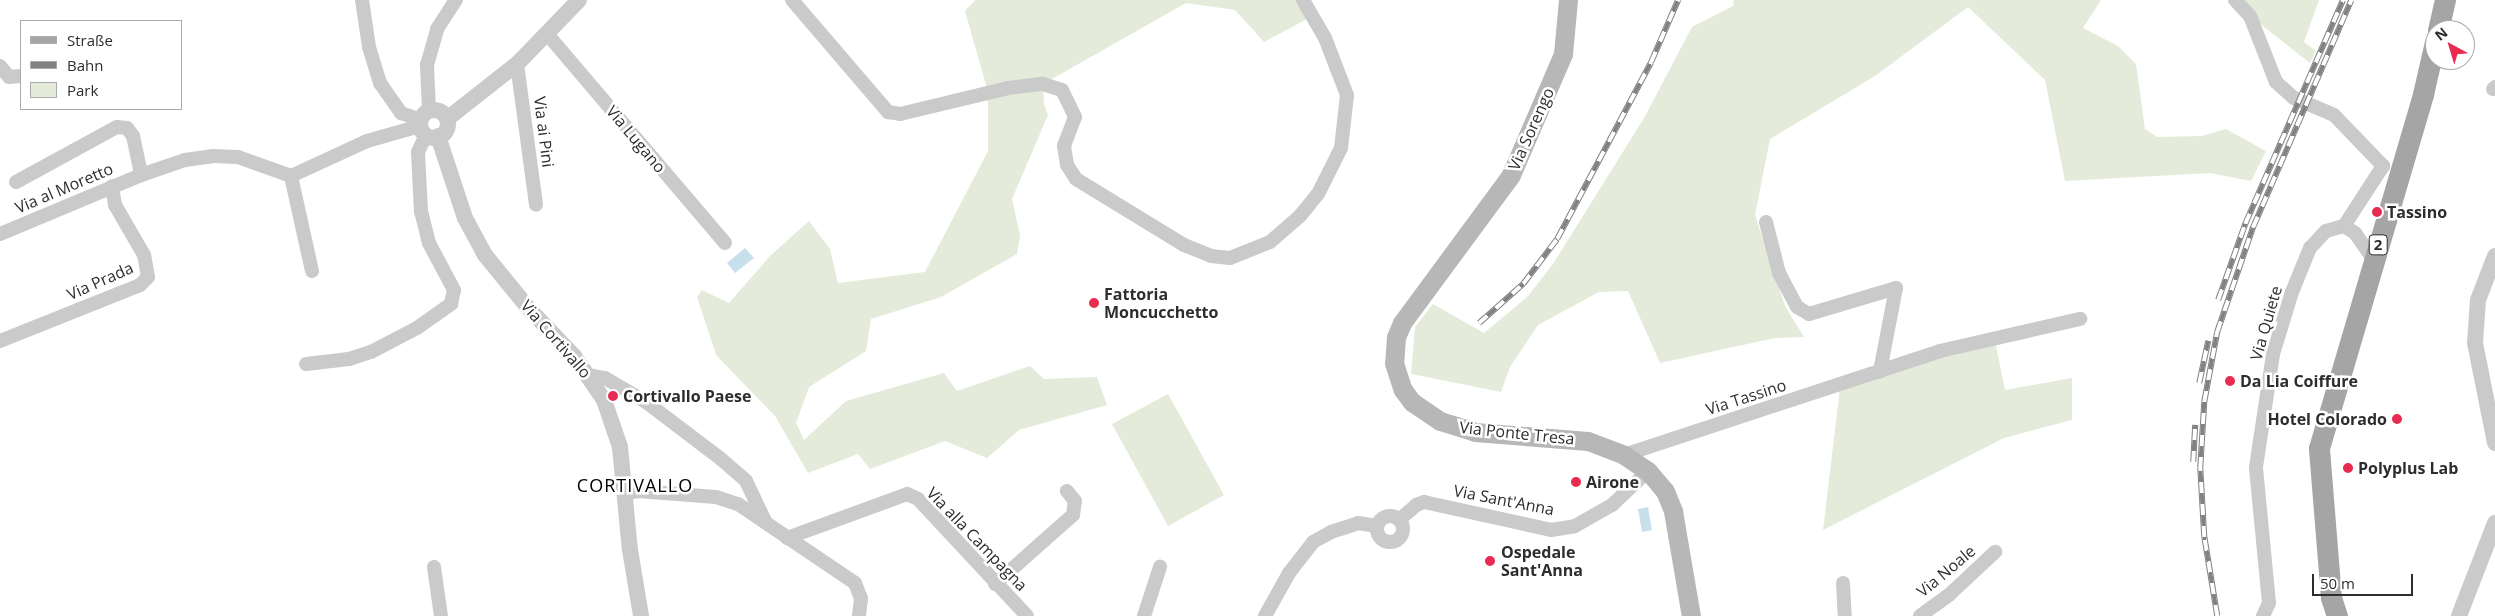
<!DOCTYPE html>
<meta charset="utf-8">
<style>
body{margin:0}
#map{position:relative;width:2495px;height:616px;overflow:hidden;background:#fff;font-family:"Open Sans",sans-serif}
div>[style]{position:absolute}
.green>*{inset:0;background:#e5ebda}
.water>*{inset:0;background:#c6e1eb}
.minor>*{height:14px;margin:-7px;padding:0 7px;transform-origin:7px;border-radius:7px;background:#cacaca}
.minor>.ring{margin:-7px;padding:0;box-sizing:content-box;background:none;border:14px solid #cacaca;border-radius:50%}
.tertiary>*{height:16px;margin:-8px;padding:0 8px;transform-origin:8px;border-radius:8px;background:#cacaca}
.tertiary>.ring{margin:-8px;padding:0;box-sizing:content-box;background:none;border:16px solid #cacaca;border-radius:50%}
.secondary>*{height:19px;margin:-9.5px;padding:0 9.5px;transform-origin:9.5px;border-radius:9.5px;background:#b7b7b7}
.primary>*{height:21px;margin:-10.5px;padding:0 10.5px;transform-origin:10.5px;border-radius:10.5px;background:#a5a5a5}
.rail>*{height:5.5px;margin-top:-2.75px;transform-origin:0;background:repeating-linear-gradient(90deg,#fff 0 11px,#828282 0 22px);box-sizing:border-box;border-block:1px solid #828282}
.dots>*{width:14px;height:14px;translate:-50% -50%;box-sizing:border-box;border:2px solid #fff;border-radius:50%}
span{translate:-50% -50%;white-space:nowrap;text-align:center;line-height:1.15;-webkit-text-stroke:5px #fff;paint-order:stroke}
.shield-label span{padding:1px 4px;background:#fff;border:1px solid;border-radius:4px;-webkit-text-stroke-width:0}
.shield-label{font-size:15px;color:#2d2d2d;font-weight:700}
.street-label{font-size:16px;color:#2d2d2d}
.poi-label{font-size:16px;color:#2d2d2d;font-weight:700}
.left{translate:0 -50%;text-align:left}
.right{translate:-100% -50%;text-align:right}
.neighbourhood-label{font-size:18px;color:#000;letter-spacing:1px}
.legend{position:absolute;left:20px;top:20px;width:162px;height:90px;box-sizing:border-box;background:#fff;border:1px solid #ababab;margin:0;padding:6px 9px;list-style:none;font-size:15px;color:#2d2d2d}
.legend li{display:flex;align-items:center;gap:10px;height:25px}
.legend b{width:25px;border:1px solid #ababab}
.north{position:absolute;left:2425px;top:20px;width:50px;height:50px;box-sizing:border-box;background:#fff;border:1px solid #ababab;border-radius:50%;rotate:321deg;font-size:14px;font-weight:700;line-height:20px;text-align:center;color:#2d2d2d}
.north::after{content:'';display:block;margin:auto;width:18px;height:22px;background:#e72c4f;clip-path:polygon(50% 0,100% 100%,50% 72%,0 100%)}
.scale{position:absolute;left:2312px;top:574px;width:101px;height:22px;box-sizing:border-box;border:2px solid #2d2d2d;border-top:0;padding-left:6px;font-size:15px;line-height:18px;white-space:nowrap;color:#2d2d2d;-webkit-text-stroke:4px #fff;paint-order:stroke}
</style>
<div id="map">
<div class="green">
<div style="clip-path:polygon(975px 0,1303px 0,1313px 16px,1264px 42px,1235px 10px,1186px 3px,1043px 84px,1044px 104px,1048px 115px,1012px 199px,1020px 235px,1017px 254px,941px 297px,871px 319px,866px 351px,809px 387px,796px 423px,804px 440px,846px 401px,944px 373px,957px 391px,1030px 366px,1044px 379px,1097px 377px,1107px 405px,1019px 430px,987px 458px,945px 441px,870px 469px,858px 454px,808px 473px,775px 416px,716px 355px,697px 297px,702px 290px,729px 303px,770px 256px,809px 221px,830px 249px,838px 283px,925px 272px,988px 151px,988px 92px,965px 11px)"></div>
<div style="clip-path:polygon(1734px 0,2101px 0,2083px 28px,2118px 46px,2136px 64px,2145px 129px,2157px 137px,2202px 136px,2226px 129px,2266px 151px,2251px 181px,2210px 173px,2065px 181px,2045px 80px,1968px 7px,1875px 76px,1770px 139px,1755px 215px,1785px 306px,1804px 337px,1775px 338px,1660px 363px,1628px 291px,1599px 292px,1538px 325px,1510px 367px,1501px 392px,1411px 374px,1415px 327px,1433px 304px,1484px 333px,1528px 296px,1553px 264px,1644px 118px,1692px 27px,1733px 6px)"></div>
<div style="clip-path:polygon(2235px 0,2319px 0,2304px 42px,2316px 51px,2310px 63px,2250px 16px)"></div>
<div style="clip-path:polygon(1995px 341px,2005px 390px,2072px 378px,2072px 420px,2004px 438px,1823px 530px,1840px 388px)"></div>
<div style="clip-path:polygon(1168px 394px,1224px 495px,1168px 526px,1112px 424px)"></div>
</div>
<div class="water">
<div style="clip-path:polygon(745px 248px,754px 258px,735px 273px,727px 263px)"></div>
<div style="clip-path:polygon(1648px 507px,1652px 530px,1642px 532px,1638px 509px)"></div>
</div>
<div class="minor">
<div style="left:362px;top:0;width:48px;rotate:81.5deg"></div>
<div style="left:369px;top:47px;width:38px;rotate:73deg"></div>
<div style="left:380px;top:83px;width:37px;rotate:55deg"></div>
<div style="left:401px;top:113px;width:21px;rotate:19deg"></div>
<div style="left:792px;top:0;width:148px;rotate:49.4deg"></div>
<div style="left:888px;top:112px;width:12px;rotate:9deg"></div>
<div style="left:900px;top:114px;width:111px;rotate:-13.5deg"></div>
<div style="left:1008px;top:88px;width:35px;rotate:-7deg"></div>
<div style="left:1043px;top:84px;width:20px;rotate:18deg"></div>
<div style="left:1062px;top:90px;width:30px;rotate:64deg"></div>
<div style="left:1075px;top:117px;width:31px;rotate:111deg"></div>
<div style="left:1064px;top:146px;width:19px;rotate:81deg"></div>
<div style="left:1067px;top:165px;width:17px;rotate:57deg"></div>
<div style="left:1076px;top:179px;width:127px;rotate:31.4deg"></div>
<div style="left:1184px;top:245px;width:29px;rotate:22deg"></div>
<div style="left:1211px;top:256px;width:19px;rotate:6deg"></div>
<div style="left:1230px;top:258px;width:43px;rotate:-21.8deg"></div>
<div style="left:1270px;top:242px;width:40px;rotate:-41deg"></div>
<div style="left:1300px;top:216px;width:28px;rotate:-51deg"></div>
<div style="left:1318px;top:194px;width:51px;rotate:-63.4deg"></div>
<div style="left:1341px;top:148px;width:53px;rotate:-83.5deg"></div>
<div style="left:1347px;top:95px;width:61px;rotate:-111.1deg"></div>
<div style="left:1325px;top:38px;width:44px;rotate:-120.1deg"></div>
<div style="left:2235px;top:0;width:22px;rotate:47deg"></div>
<div style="left:2250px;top:16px;width:71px;rotate:68.5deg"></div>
<div style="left:2276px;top:82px;width:24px;rotate:42deg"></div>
<div style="left:2294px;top:98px;width:43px;rotate:23deg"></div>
<div style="left:2334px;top:115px;width:71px;rotate:46.1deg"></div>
<div style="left:548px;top:35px;width:273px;rotate:49.6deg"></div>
<div style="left:517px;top:64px;width:142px;rotate:82.3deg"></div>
<div style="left:0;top:66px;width:14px;rotate:51deg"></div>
<div style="left:9px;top:77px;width:12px;rotate:-5deg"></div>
<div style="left:2493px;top:89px;width:3px;rotate:-45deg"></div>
<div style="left:429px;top:111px;width:46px;rotate:-92.5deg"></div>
<div style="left:427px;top:65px;width:37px;rotate:-74deg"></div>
<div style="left:437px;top:29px;width:35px;rotate:-57deg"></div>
<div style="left:16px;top:182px;width:115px;rotate:-28.6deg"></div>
<div style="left:117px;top:127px;width:10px;rotate:6deg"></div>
<div style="left:127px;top:128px;width:10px;rotate:53deg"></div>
<div style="left:133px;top:136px;width:40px;rotate:78deg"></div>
<div style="left:141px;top:175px;width:46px;rotate:-18.8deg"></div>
<div style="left:185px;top:160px;width:27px;rotate:-8deg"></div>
<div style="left:212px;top:156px;width:26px;rotate:2deg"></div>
<div style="left:238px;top:157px;width:56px;rotate:19.7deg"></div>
<div style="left:1766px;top:222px;width:53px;rotate:75.7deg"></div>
<div style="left:1779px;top:273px;width:38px;rotate:62deg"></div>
<div style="left:1797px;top:307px;width:14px;rotate:30deg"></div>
<div style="left:1809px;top:314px;width:91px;rotate:-16.6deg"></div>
<div style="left:1896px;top:288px;width:85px;rotate:100.9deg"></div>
<div style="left:2344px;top:226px;width:72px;rotate:-57deg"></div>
<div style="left:0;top:234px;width:153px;rotate:-22.7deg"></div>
<div style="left:312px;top:271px;width:97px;rotate:-102.5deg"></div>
<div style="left:291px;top:176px;width:84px;rotate:-24.7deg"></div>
<div style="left:367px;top:141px;width:55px;rotate:-15.8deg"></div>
<div style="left:0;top:341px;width:151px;rotate:-21.8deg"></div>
<div style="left:140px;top:285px;width:11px;rotate:-45deg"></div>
<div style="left:148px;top:277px;width:22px;rotate:-100deg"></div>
<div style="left:144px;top:255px;width:58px;rotate:-120.1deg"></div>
<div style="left:115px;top:205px;width:19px;rotate:-99deg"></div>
<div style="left:306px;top:364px;width:43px;rotate:-6.6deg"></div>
<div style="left:349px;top:359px;width:23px;rotate:-18deg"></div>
<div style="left:371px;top:352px;width:52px;rotate:-27.6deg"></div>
<div style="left:417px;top:328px;width:42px;rotate:-35.2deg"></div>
<div style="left:451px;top:304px;width:14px;rotate:-78deg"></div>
<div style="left:454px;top:290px;width:53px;rotate:-118deg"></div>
<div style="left:429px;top:243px;width:32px;rotate:-104deg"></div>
<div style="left:421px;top:212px;width:60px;rotate:-92.9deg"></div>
<div style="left:418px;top:152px;width:19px;rotate:-65deg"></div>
<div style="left:589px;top:375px;width:16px;rotate:11deg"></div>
<div style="left:605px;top:378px;width:48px;rotate:30.3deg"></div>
<div style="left:646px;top:402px;width:94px;rotate:37.2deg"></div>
<div style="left:721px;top:459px;width:33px;rotate:41deg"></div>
<div style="left:746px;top:481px;width:44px;rotate:64.6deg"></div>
<div style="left:1624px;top:455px;width:333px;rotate:-18.2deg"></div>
<div style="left:1940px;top:351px;width:144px;rotate:-12.9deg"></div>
<div style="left:627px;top:493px;width:11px;rotate:-10deg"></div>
<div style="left:638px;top:491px;width:78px;rotate:4.4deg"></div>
<div style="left:716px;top:497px;width:23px;rotate:18deg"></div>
<div style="left:738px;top:504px;width:141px;rotate:34deg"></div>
<div style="left:855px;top:583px;width:17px;rotate:69deg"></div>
<div style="left:861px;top:599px;width:17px;rotate:97deg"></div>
<div class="ring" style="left:1377px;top:516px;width:12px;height:12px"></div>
<div style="left:1399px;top:520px;width:23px;rotate:-41deg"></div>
<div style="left:1416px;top:505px;width:9px;rotate:-21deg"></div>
<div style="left:1424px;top:502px;width:130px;rotate:12.4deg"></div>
<div style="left:1551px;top:530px;width:24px;rotate:-9deg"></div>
<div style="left:1575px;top:526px;width:43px;rotate:-29.6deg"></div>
<div style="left:1612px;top:505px;width:50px;rotate:-43.4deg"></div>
<div style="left:787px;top:538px;width:128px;rotate:-20.1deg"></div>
<div style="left:907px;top:494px;width:12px;rotate:24deg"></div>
<div style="left:918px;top:499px;width:160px;rotate:47deg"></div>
<div style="left:434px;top:567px;width:49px;rotate:81.9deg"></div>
<div style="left:1843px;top:583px;width:33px;rotate:87deg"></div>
<div style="left:995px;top:584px;width:104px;rotate:-41.5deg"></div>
<div style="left:1073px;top:515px;width:14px;rotate:-82deg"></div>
<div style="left:1075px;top:501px;width:13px;rotate:-129deg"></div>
<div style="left:1144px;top:616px;width:52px;rotate:-71.9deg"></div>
<div style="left:1265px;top:616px;width:49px;rotate:-60.8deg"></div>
<div style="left:1289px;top:573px;width:39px;rotate:-52deg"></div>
<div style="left:1313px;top:542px;width:21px;rotate:-29deg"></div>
<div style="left:1331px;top:532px;width:28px;rotate:-18deg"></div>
<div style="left:1358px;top:523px;width:19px;rotate:9deg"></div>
<div style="left:1920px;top:616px;width:37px;rotate:-36deg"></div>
<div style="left:1950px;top:594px;width:62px;rotate:-43deg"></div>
<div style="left:2263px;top:616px;width:14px;rotate:-65deg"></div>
<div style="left:2269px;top:603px;width:137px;rotate:-95.5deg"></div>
<div style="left:2256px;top:467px;width:114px;rotate:-81.4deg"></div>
<div style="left:2273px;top:354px;width:65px;rotate:-73deg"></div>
<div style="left:2292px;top:292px;width:48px;rotate:-67.8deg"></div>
<div style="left:2310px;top:248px;width:23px;rotate:-47deg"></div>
<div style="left:2326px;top:231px;width:19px;rotate:-16deg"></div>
<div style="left:2344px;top:226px;width:13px;rotate:32deg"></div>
<div style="left:2355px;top:233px;width:33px;rotate:55deg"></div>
</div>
<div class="tertiary">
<div class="ring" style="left:420px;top:110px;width:12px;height:12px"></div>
<div style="left:447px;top:119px;width:89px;rotate:-38.2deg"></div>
<div style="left:517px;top:64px;width:89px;rotate:-45.9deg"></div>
<div style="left:438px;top:136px;width:86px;rotate:71.8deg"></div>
<div style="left:465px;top:218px;width:42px;rotate:61.6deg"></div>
<div style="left:485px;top:255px;width:71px;rotate:50.7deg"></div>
<div style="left:530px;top:310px;width:64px;rotate:46.3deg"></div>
<div style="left:574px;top:356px;width:53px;rotate:55.7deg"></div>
<div style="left:604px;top:400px;width:50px;rotate:71.2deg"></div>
<div style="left:620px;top:447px;width:103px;rotate:84.5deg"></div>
<div style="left:630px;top:550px;width:67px;rotate:80.5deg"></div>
<div style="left:2495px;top:256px;width:47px;rotate:111.1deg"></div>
<div style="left:2478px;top:300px;width:43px;rotate:94deg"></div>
<div style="left:2475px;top:343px;width:102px;rotate:78.7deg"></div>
<div style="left:2459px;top:616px;width:100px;rotate:-68.8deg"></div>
</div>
<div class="secondary">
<div style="left:1568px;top:0;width:54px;rotate:95.3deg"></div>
<div style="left:1563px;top:54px;width:132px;rotate:113.3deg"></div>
<div style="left:1511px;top:175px;width:184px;rotate:126.4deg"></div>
<div style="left:1402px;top:323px;width:15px;rotate:113deg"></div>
<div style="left:1396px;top:337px;width:26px;rotate:94deg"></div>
<div style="left:1394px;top:363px;width:28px;rotate:72deg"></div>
<div style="left:1403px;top:390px;width:15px;rotate:53deg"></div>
<div style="left:1412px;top:402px;width:34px;rotate:34deg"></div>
<div style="left:1440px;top:421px;width:37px;rotate:17deg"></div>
<div style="left:1475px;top:432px;width:113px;rotate:4.6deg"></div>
<div style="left:1588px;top:441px;width:39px;rotate:21deg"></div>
<div style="left:1624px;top:455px;width:29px;rotate:34deg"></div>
<div style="left:1648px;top:471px;width:26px;rotate:50deg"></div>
<div style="left:1665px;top:491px;width:22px;rotate:68deg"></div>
<div style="left:1673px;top:511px;width:107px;rotate:80.3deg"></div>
</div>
<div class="primary">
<div style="left:2438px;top:30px;width:31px;rotate:-77deg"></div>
<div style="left:2337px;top:616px;width:19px;rotate:-108deg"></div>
<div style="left:2331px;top:598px;width:150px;rotate:-94.6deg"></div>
<div style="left:2319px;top:448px;width:369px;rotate:-73.6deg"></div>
<div style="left:2423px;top:94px;width:53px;rotate:-77deg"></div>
</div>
<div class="rail">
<div style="left:2218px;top:300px;width:81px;rotate:-70.4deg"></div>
<div style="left:2245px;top:224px;width:244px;rotate:-66.4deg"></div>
<div style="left:1479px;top:323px;width:59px;rotate:-41.6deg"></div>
<div style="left:1523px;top:284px;width:56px;rotate:-52.9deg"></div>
<div style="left:1557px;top:239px;width:200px;rotate:-62deg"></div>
<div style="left:1651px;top:62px;width:68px;rotate:-66.5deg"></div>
<div style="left:2199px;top:383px;width:43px;rotate:-77.9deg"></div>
<div style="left:2193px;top:462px;width:37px;rotate:-87deg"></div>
<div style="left:2217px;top:616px;width:80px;rotate:-99.3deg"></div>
<div style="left:2204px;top:537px;width:69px;rotate:-93.3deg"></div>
<div style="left:2200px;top:468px;width:66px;rotate:-86.5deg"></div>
<div style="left:2204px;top:402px;width:71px;rotate:-79.5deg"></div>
<div style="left:2217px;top:332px;width:111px;rotate:-71.1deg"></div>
<div style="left:2253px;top:227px;width:247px;rotate:-66.6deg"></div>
</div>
<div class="dots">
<div style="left:2377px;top:212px;background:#e72c4f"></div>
<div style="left:1094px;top:303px;background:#e72c4f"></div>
<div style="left:2230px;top:381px;background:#e72c4f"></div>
<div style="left:613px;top:396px;background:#e72c4f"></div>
<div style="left:2397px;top:419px;background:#e72c4f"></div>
<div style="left:2348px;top:468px;background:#e72c4f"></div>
<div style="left:1576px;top:482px;background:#e72c4f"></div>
<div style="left:1490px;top:561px;background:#e72c4f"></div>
</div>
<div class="shield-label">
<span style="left:2378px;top:245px">2</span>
</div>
<div class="street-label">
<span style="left:1531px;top:129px;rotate:-66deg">Via Sorengo</span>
<span style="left:544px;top:132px;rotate:83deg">Via ai Pini</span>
<span style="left:636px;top:139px;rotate:50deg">Via Lugano</span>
<span style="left:64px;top:188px;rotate:-23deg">Via al Moretto</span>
<span style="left:100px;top:281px;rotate:-24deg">Via Prada</span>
<span style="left:2266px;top:323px;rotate:-74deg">Via Quiete</span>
<span style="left:556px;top:339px;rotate:49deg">Via Cortivallo</span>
<span style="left:1746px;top:397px;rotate:-18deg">Via Tassino</span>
<span style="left:1517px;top:433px;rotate:6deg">Via Ponte Tresa</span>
<span style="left:1504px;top:500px;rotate:11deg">Via Sant'Anna</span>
<span style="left:977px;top:539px;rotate:46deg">Via alla Campagna</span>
<span style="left:1946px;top:571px;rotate:-40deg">Via Noale</span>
</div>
<div class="poi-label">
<span class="left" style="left:2387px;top:212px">Tassino</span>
<span class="left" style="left:1104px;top:303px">Fattoria<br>Moncucchetto</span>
<span class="left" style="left:2240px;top:381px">Da Lia Coiffure</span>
<span class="left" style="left:623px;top:396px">Cortivallo Paese</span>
<span class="right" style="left:2387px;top:419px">Hotel Colorado</span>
<span class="left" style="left:2358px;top:468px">Polyplus Lab</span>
<span class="left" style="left:1586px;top:482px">Airone</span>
<span class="left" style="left:1501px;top:561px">Ospedale<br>Sant'Anna</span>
</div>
<div class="neighbourhood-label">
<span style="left:635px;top:485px">CORTIVALLO</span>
</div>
<ul class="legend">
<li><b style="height:6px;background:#a5a5a5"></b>Straße</li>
<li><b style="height:6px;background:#828282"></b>Bahn</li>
<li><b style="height:14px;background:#e5ebda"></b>Park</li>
</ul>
<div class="north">N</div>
<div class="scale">50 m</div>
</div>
